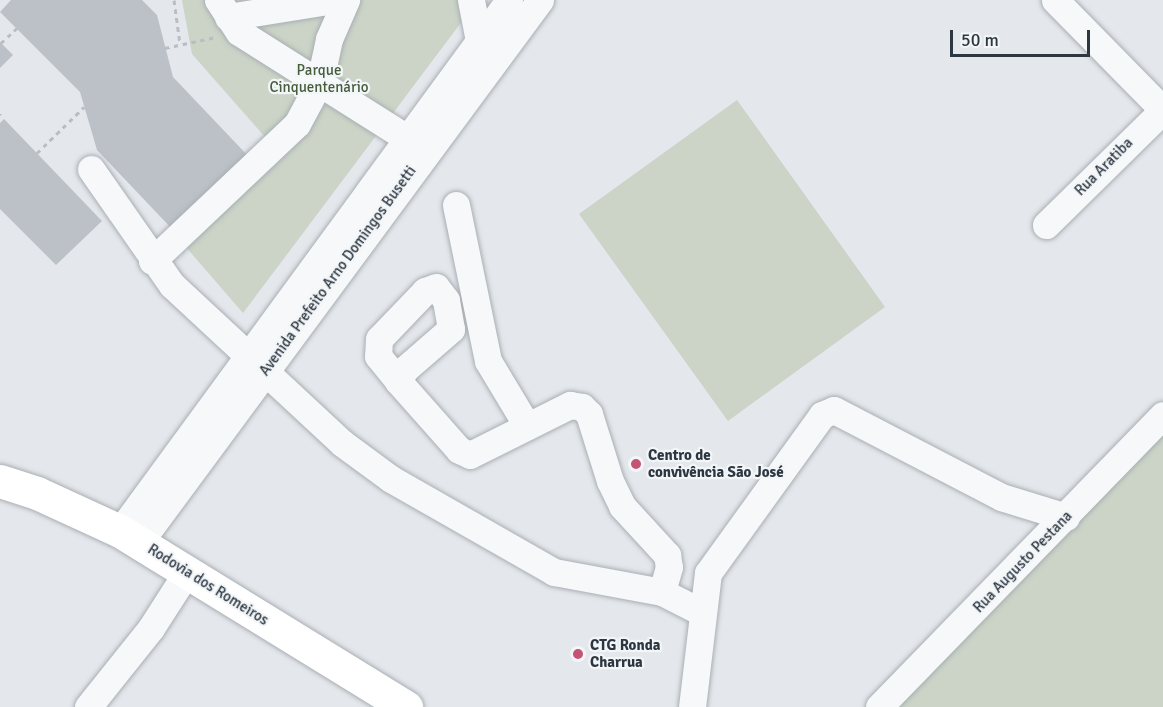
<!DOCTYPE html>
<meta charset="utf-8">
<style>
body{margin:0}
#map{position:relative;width:1163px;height:707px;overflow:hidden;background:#e4e7eb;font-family:Signika,sans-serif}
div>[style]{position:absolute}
.green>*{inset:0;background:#cbd4c6}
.building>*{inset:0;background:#bbc1c7}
.path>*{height:3px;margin-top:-1.5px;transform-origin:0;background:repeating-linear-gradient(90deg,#babec2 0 4.5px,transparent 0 9px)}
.roads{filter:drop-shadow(0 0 2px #a9afb5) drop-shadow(0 0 2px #a9afb5)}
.minor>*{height:27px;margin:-13.5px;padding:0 13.5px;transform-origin:13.5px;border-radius:13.5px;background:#f6f8f9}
.major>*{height:33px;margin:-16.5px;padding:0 16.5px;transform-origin:16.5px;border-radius:16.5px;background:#fff}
.dots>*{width:16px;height:16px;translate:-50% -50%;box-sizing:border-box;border:3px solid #f3f6f8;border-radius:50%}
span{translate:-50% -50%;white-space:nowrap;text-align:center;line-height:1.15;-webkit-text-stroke:4.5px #f3f6f8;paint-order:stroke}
.park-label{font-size:15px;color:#465c3b}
.street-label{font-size:15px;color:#2d3742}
.poi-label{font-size:15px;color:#2d3742;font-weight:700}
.left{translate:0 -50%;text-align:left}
.scale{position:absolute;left:950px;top:30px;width:140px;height:27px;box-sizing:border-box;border:3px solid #2d3742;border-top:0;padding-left:8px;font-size:18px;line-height:21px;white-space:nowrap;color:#2d3742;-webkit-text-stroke:4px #f3f6f8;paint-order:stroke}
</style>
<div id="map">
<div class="green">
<div style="clip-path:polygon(182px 0,478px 0,243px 313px,185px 246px,280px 154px,192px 54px)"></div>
<div style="clip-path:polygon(737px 100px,885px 307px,728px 421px,579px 214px)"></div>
<div style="clip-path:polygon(1163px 426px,1163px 707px,895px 707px)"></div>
</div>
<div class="building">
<div style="clip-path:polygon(11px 0,142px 0,157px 15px,173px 77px,250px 158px,174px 231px,97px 150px,80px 92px,0 12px)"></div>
<div style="clip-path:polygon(0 42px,13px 55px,0 68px)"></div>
<div style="clip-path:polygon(4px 119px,102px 221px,56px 265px,0 209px,0 123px)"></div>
</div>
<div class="path">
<div style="left:174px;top:0;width:44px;rotate:82.2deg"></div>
<div style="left:1px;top:43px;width:22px;rotate:-43deg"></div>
<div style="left:165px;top:48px;width:52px;rotate:-12.2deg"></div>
<div style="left:0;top:113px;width:2px;rotate:90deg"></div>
<div style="left:37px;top:153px;width:66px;rotate:-44.4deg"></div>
</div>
<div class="roads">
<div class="minor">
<div style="left:218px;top:0;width:38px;rotate:57deg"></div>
<div style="left:239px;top:32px;width:219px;rotate:32.3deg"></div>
<div style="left:471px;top:0;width:42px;rotate:79deg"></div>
<div style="left:479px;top:41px;width:11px;rotate:34deg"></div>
<div style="left:1055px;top:0;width:154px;rotate:45.5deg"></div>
<div style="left:228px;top:17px;width:106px;rotate:-9.2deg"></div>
<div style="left:91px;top:169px;width:141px;rotate:55.1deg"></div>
<div style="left:172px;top:285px;width:232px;rotate:42.9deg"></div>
<div style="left:342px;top:443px;width:61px;rotate:36.3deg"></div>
<div style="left:391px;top:479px;width:188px;rotate:29.7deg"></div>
<div style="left:554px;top:572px;width:110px;rotate:10.5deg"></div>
<div style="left:456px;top:205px;width:159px;rotate:78.4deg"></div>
<div style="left:488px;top:361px;width:76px;rotate:59deg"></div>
<div style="left:1046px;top:225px;width:164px;rotate:-44.5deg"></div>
<div style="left:152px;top:261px;width:199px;rotate:-43.4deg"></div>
<div style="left:297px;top:124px;width:49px;rotate:-61.9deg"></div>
<div style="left:320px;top:81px;width:43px;rotate:-77.9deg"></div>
<div style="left:329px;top:39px;width:43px;rotate:-66.4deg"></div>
<div style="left:398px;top:381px;width:14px;rotate:-60deg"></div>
<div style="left:405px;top:369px;width:61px;rotate:-41deg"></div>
<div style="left:451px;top:329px;width:29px;rotate:-100deg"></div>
<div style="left:446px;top:300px;width:16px;rotate:-128deg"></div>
<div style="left:436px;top:287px;width:12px;rotate:160deg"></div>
<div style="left:425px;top:291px;width:66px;rotate:133.8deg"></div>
<div style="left:379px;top:339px;width:17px;rotate:93deg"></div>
<div style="left:378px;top:356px;width:32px;rotate:51deg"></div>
<div style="left:398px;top:381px;width:92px;rotate:48.5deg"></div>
<div style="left:459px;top:450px;width:12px;rotate:24deg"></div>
<div style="left:470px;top:455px;width:112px;rotate:-26.6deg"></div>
<div style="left:570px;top:405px;width:12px;rotate:9deg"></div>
<div style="left:582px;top:407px;width:10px;rotate:45deg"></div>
<div style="left:589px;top:414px;width:70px;rotate:72.6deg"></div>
<div style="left:610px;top:481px;width:28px;rotate:64deg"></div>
<div style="left:622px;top:506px;width:67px;rotate:47.4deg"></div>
<div style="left:667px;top:555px;width:12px;rotate:81deg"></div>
<div style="left:669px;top:567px;width:26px;rotate:106deg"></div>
<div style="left:662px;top:592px;width:44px;rotate:27.1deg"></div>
<div style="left:120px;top:531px;width:658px;rotate:-53.77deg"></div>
<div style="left:139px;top:543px;width:675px;rotate:-53.55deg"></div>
<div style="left:88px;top:707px;width:101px;rotate:-51.4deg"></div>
<div style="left:151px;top:628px;width:67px;rotate:-57.3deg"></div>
<div style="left:692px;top:707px;width:135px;rotate:-83.2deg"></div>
<div style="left:708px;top:573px;width:195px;rotate:-54.2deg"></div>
<div style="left:822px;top:415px;width:13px;rotate:-23deg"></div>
<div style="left:834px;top:410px;width:188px;rotate:27.5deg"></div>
<div style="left:1001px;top:497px;width:68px;rotate:17.1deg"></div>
<div style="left:879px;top:707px;width:407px;rotate:-45.8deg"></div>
</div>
<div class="major">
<div style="left:0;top:481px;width:39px;rotate:18deg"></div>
<div style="left:37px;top:493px;width:91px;rotate:24.6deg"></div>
<div style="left:120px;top:531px;width:336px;rotate:31.6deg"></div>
</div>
</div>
<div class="dots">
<div style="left:636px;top:464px;background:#c55374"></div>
<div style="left:578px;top:654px;background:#c55374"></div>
</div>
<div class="park-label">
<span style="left:319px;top:79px">Parque<br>Cinquentenário</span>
</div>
<div class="street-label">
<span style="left:1104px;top:167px;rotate:-45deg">Rua Aratiba</span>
<span style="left:338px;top:271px;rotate:-54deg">Avenida Prefeito Arno Domingos Busetti</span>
<span style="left:1023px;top:562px;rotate:-46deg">Rua Augusto Pestana</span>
<span style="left:208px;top:585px;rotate:32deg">Rodovia dos Romeiros</span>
</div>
<div class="poi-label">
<span class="left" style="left:648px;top:464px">Centro de<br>convivência São José</span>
<span class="left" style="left:590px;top:654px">CTG Ronda<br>Charrua</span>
</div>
<div class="scale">50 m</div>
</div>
